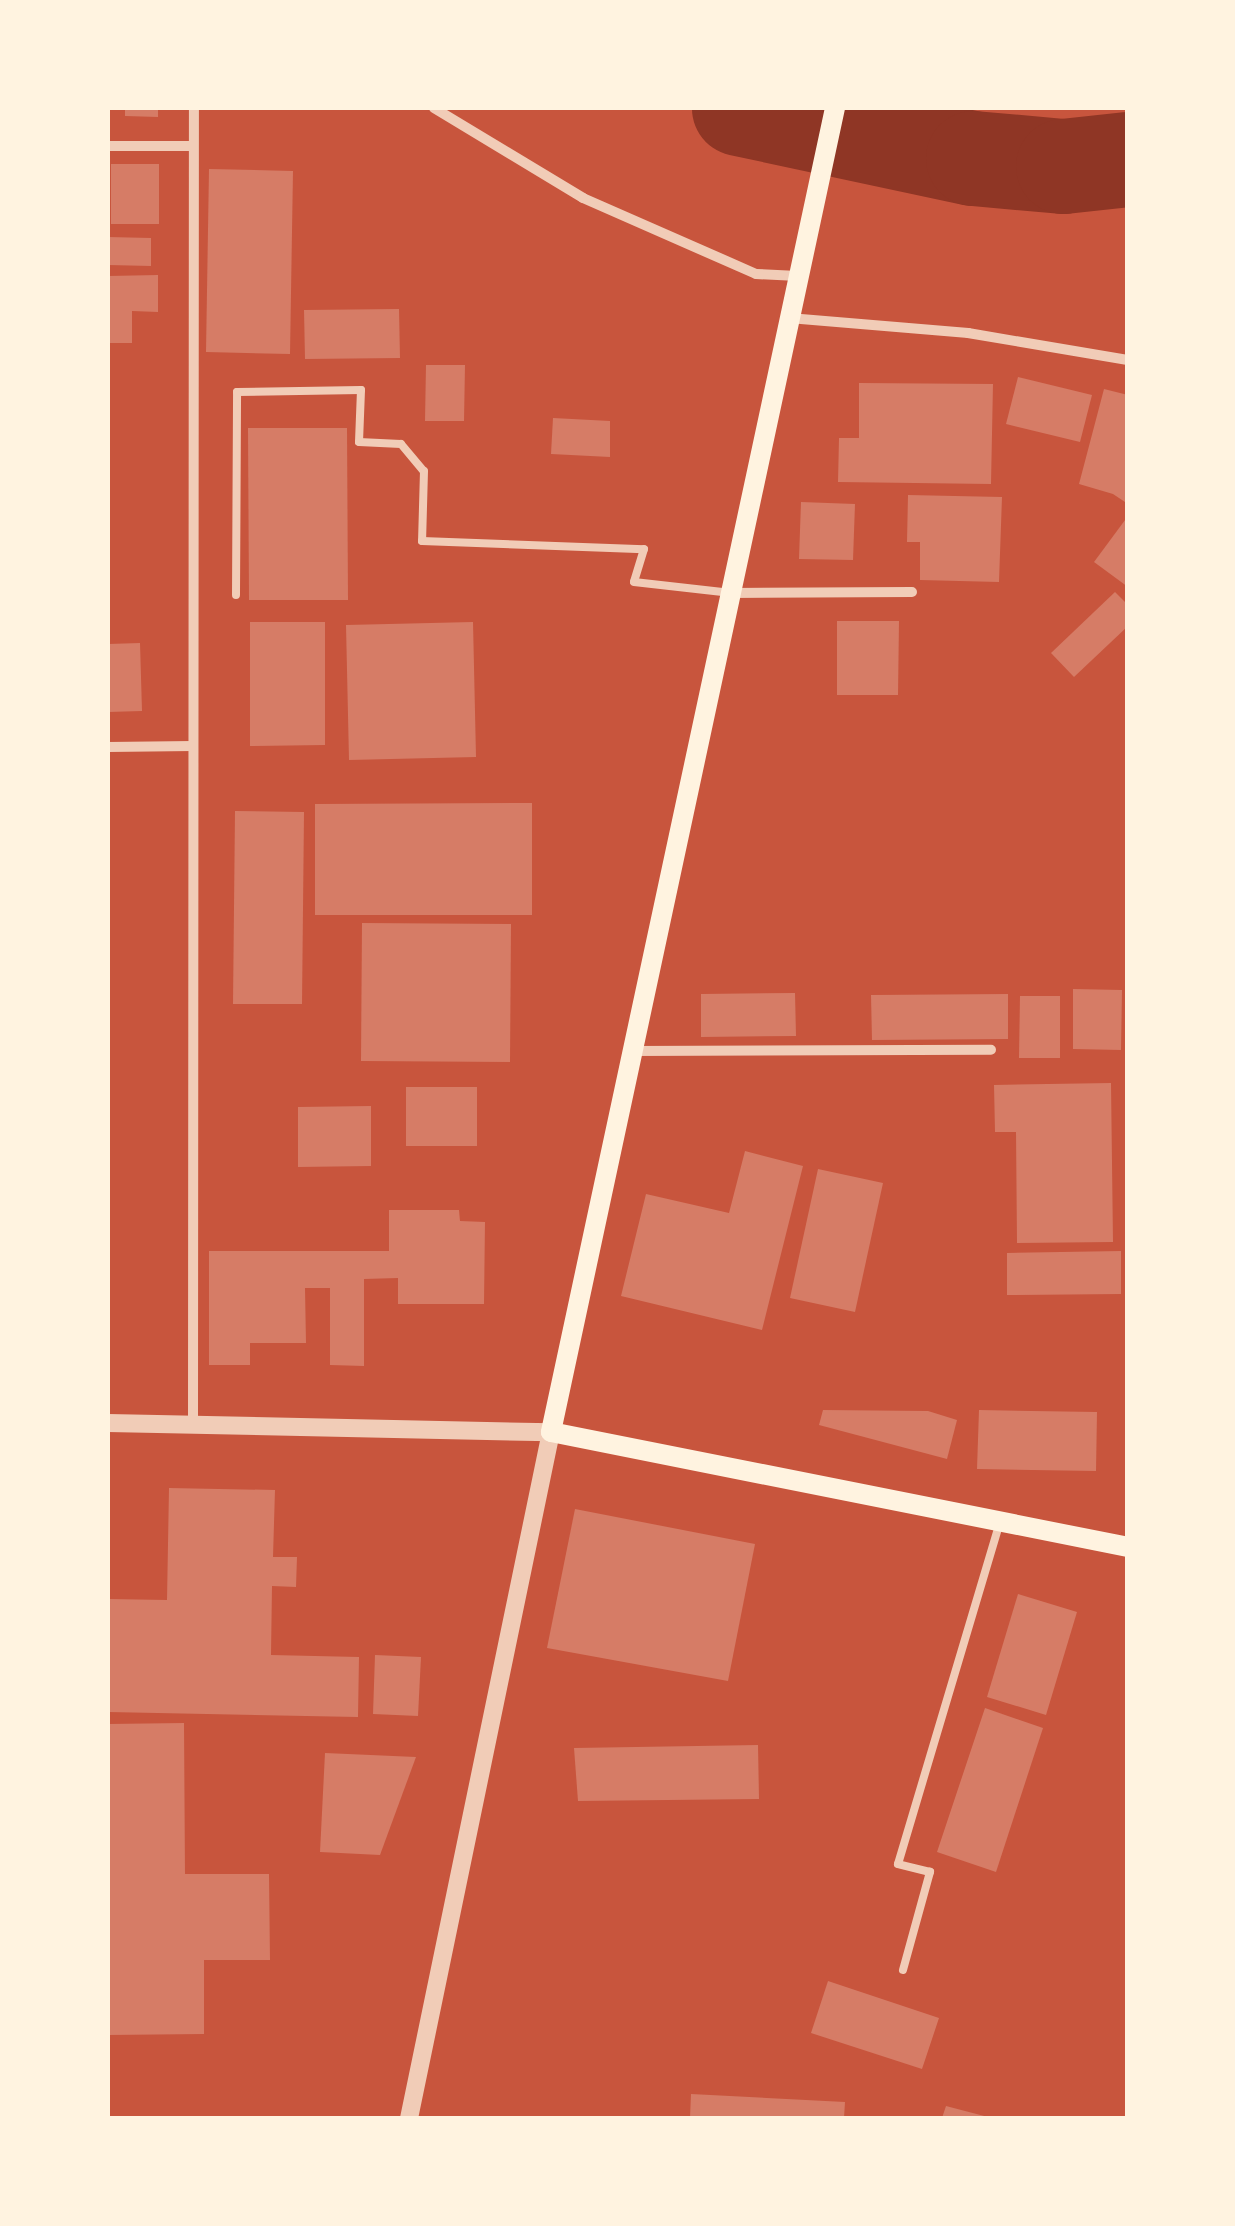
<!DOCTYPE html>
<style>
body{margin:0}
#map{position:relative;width:1235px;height:2226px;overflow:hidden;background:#c8553d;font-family:Signika,sans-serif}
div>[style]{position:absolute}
.river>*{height:95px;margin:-47.5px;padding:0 47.5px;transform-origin:47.5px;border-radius:47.5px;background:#8f3625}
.building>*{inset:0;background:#d67c66}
.service>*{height:8px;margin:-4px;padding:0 4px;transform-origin:4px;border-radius:4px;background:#f1ccb7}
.minor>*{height:10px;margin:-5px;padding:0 5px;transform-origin:5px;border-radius:5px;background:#f1ccb7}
.tertiary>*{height:18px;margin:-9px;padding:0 9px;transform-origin:9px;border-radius:9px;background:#f1ccb7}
.secondary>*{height:20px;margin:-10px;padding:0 10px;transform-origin:10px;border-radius:10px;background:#fff3e0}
span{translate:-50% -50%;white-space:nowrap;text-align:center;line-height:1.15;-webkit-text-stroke:10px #fff3e0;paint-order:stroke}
.frame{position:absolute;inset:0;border:110px solid #fff3e0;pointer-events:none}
</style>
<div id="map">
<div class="river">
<div style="left:739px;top:108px;width:239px;rotate:12.1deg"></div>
<div style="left:973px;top:158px;width:90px;rotate:5.1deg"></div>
<div style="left:1063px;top:166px;width:65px;rotate:-6.1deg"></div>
</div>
<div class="building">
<div style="clip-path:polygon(125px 108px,158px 108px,158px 117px,125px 116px)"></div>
<div style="clip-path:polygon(111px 164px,159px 164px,159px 224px,111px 224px)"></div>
<div style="clip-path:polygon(209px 169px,293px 171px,290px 354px,206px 352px)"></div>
<div style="clip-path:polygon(108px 237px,151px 238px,151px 266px,108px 265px)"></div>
<div style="clip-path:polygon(158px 275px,158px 312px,132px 311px,132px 343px,108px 343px,108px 276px)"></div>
<div style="clip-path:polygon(399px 309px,400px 358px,305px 359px,304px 310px)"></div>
<div style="clip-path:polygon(426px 365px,465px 365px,464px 421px,425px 421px)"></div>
<div style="clip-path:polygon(1018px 377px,1092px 395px,1080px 442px,1006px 424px)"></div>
<div style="clip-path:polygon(859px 383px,993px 384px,991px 484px,838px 482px,839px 438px,859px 438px)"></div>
<div style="clip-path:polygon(1104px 389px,1128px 395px,1128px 504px,1113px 494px,1079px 484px)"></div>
<div style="clip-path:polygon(553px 418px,610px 421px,610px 457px,551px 454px)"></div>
<div style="clip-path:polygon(248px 428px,347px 428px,348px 600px,249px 600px)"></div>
<div style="clip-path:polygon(908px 495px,1002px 497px,999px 582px,920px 580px,920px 542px,907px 542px)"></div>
<div style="clip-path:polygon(801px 502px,855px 504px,853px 560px,799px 559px)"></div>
<div style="clip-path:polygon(1128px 516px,1128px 587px,1094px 562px)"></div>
<div style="clip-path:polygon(1115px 592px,1128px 605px,1128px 626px,1074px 677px,1051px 653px)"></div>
<div style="clip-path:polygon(837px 621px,899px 621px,898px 695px,837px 695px)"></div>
<div style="clip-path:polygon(250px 622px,325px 622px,325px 745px,250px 746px)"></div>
<div style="clip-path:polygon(473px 622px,476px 757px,349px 760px,346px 625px)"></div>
<div style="clip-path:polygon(140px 643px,142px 711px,108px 712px,108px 644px)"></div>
<div style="clip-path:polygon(532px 803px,532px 915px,315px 915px,315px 804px)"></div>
<div style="clip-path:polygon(235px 811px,304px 812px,302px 1004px,233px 1004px)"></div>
<div style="clip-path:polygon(362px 923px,511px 924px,510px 1062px,361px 1061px)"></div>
<div style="clip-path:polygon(1073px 989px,1122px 990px,1121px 1050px,1073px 1049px)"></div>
<div style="clip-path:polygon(795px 993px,796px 1036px,701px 1037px,701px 994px)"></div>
<div style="clip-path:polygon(1008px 994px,1008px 1039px,872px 1040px,871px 995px)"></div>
<div style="clip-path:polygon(1020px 996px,1060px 996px,1060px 1058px,1019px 1058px)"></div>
<div style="clip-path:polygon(1111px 1083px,1113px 1242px,1017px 1243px,1016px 1132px,995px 1132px,994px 1085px)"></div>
<div style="clip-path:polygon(406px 1087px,477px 1087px,477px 1146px,406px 1146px)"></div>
<div style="clip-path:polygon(371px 1106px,371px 1166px,298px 1167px,298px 1107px)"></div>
<div style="clip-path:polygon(745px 1151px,803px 1166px,762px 1330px,621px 1296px,646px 1194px,729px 1213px)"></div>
<div style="clip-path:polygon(818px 1169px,883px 1183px,855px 1312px,790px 1298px)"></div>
<div style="clip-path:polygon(389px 1210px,459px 1210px,460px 1221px,485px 1222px,484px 1304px,398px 1304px,398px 1278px,364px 1279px,364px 1366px,330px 1365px,330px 1288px,305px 1288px,306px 1343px,250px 1343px,250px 1365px,209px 1365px,209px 1251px,389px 1251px)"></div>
<div style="clip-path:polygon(1121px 1251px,1121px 1294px,1007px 1295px,1007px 1253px)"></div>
<div style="clip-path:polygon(823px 1410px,928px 1411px,957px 1420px,947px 1459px,819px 1425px)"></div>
<div style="clip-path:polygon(979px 1410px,1097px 1412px,1096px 1471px,977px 1469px)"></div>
<div style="clip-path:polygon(169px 1488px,275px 1490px,273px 1557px,297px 1557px,296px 1587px,272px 1586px,271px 1655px,359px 1657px,358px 1717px,108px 1712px,108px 1599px,167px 1600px)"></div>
<div style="clip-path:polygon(575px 1509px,755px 1544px,728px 1681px,547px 1648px)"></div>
<div style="clip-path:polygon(1018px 1594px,1077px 1612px,1046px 1715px,987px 1697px)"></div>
<div style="clip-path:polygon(375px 1655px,421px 1657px,418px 1716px,373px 1714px)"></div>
<div style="clip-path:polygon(985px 1708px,1043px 1728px,996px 1872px,937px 1852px)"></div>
<div style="clip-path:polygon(184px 1723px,185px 1874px,269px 1874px,270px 1960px,204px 1960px,204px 2034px,108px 2035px,108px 1724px)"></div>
<div style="clip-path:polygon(758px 1745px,759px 1799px,578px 1801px,574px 1748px)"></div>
<div style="clip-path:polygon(325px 1753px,416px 1757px,380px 1855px,320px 1852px)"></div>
<div style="clip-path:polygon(828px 1981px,939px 2018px,922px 2069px,811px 2033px)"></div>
<div style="clip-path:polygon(691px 2094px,845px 2102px,844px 2118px,690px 2118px)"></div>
<div style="clip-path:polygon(946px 2106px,988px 2117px,988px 2118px,942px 2118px)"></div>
</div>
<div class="service">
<div style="left:236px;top:595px;width:203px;rotate:-89.7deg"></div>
<div style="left:237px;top:392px;width:124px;rotate:-0.9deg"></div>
<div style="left:361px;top:390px;width:52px;rotate:92.2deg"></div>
<div style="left:359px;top:442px;width:42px;rotate:2.7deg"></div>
<div style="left:401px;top:444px;width:35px;rotate:50deg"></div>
<div style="left:424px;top:471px;width:70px;rotate:91.6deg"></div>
<div style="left:422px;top:541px;width:222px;rotate:2.1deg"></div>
<div style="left:644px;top:549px;width:34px;rotate:107deg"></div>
<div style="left:634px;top:582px;width:98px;rotate:6.5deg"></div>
<div style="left:903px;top:1970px;width:102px;rotate:-74.6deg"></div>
<div style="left:930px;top:1872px;width:33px;rotate:-166deg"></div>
<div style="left:898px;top:1864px;width:357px;rotate:-73.4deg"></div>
</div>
<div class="minor">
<div style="left:434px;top:108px;width:174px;rotate:31.1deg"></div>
<div style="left:583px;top:198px;width:189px;rotate:23.7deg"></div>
<div style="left:756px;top:274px;width:42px;rotate:2.7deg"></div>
<div style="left:108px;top:146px;width:85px"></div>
<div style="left:789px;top:318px;width:180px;rotate:4.8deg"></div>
<div style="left:968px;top:333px;width:162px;rotate:9.6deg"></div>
<div style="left:731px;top:593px;width:181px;rotate:-0.3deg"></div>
<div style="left:108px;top:747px;width:85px;rotate:-0.7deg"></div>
<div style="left:632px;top:1051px;width:359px;rotate:-0.2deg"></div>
<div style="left:193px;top:1423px;width:1315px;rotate:-89.96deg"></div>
</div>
<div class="tertiary">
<div style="left:108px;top:1423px;width:443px;rotate:1.2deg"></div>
<div style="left:551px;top:1432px;width:701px;rotate:101.69deg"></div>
</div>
<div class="secondary">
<div style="left:835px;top:108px;width:1354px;rotate:102.11deg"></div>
<div style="left:551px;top:1432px;width:588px;rotate:11.27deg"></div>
</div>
<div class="frame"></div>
</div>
